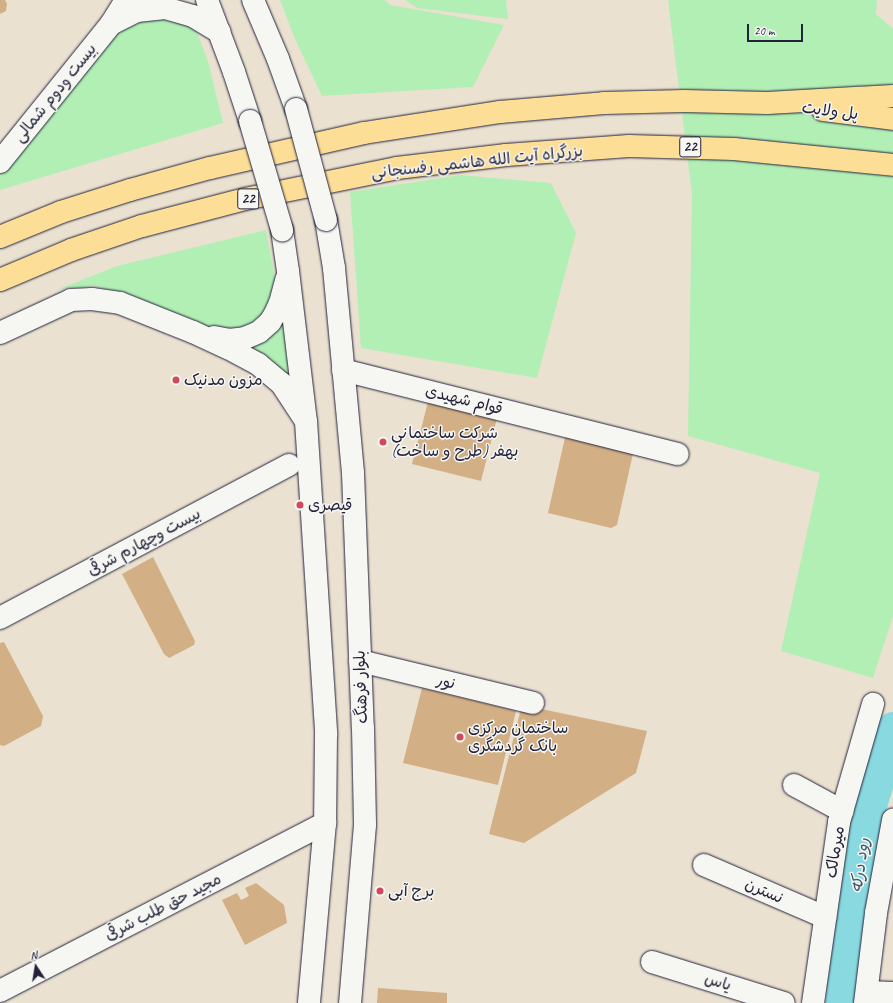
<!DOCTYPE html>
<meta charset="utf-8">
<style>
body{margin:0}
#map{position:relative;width:893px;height:1003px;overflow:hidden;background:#ebe1d1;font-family:Caveat,"Playpen Sans Arabic",sans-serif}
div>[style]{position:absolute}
.green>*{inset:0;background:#b2efb5}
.river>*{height:34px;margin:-17px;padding:0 17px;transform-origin:17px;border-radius:17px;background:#89dae0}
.building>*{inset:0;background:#d2af84}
.roads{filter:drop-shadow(0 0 1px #22223b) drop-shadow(0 0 1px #22223b)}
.street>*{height:22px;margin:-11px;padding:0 11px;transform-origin:11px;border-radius:11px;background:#f6f6f2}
.secondary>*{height:22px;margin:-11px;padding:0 11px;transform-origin:11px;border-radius:11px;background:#f6f6f2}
.highway>*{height:22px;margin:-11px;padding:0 11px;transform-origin:11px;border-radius:11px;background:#fcde96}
.bridges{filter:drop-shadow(0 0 1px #22223b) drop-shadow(0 0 1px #22223b)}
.secondary-bridge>*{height:22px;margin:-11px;padding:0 11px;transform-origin:11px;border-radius:11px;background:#f6f6f2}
.dots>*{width:11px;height:11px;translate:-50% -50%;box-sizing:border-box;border:2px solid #f6f6f2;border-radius:50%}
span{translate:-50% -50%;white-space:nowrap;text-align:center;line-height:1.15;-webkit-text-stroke:3px #f6f6f2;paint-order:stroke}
.shield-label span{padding:1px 3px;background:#f6f6f2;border:1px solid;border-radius:3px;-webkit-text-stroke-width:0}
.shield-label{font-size:15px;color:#22223b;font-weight:700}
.street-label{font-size:16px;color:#22223b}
.poi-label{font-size:16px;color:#22223b}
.left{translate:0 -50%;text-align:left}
.water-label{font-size:17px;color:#41596d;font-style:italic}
.north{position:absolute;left:16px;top:947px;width:40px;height:40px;-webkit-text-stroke:3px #f6f6f2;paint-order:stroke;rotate:348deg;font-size:11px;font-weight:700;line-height:16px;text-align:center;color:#22223b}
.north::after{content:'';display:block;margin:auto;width:14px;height:18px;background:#22223b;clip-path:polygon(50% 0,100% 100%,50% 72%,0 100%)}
.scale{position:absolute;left:747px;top:24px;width:56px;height:18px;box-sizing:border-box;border:2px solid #22223b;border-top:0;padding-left:5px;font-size:12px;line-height:14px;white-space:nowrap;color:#22223b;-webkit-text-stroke:3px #f6f6f2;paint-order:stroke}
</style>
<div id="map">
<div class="green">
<div style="clip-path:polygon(280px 0,385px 0,390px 5px,504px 25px,473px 87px,322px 96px,295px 39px)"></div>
<div style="clip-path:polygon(405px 0,506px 0,508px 19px,417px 8px)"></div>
<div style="clip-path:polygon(668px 0,877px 0,876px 14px,893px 29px,893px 616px,873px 678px,781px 651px,820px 473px,688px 436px,692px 194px)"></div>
<div style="clip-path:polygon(176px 16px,195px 27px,208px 61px,223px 123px,0 190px,0 173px,85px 65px,127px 21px)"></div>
<div style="clip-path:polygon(460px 175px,551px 183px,576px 233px,537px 378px,361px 348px,350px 192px)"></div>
<div style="clip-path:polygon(266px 230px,275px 278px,271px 306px,250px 329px,215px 333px,126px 296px,95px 286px,59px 289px,117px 266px)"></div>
<div style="clip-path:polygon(283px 309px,292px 392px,246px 345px)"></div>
</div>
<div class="river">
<div style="left:842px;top:1003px;width:186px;rotate:-82.6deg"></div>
<div style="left:866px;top:819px;width:94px;rotate:-73.3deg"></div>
</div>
<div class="building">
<div style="clip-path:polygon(0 0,5px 0,7px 4px,6px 11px,0 14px)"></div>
<div style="clip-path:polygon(428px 402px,497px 418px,481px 481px,412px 464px)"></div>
<div style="clip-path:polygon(566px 433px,634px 449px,617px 525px,611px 528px,548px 513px)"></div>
<div style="clip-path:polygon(153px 557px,195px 641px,194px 645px,169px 658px,164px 654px,122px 574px)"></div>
<div style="clip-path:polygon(4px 642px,43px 716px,41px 726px,4px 746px,0 745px,0 643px)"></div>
<div style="clip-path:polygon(422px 688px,516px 711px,498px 785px,403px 763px)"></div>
<div style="clip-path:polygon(522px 705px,647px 731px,636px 773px,524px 843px,489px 834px)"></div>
<div style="clip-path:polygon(256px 883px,284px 905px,287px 923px,245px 945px,222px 900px,237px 893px,241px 900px,249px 896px,245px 888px)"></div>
<div style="clip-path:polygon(378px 988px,447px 993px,447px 1003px,377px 1003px)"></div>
</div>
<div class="roads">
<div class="street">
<div style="left:343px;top:370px;width:345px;rotate:14.1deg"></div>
<div style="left:0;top:618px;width:327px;rotate:-27.9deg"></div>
<div style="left:360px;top:661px;width:178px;rotate:13.6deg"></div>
<div style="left:794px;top:785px;width:55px;rotate:28.4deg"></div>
<div style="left:704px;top:865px;width:132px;rotate:23.3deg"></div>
<div style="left:652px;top:962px;width:138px;rotate:17.3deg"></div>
<div style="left:0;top:991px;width:366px;rotate:-27.3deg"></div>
<div style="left:867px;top:992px;width:26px;rotate:2deg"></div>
</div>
<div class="secondary">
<div style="left:207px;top:0;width:77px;rotate:69.4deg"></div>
<div style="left:234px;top:72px;width:52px;rotate:71.9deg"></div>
<div style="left:253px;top:0;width:64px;rotate:67deg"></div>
<div style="left:278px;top:59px;width:53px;rotate:70.2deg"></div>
<div style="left:111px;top:24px;width:29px;rotate:-27deg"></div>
<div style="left:137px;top:11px;width:28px;rotate:-6deg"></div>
<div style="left:165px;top:8px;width:29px;rotate:16deg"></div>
<div style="left:193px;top:16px;width:31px;rotate:31deg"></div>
<div style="left:0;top:162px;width:177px;rotate:-51.2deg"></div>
<div style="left:111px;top:24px;width:28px;rotate:-58deg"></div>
<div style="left:326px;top:220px;width:49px;rotate:80.5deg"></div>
<div style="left:334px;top:268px;width:206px;rotate:84.7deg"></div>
<div style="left:353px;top:473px;width:255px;rotate:87.8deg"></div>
<div style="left:363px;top:728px;width:97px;rotate:88.8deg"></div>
<div style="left:365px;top:825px;width:179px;rotate:94.8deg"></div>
<div style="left:282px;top:230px;width:41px;rotate:81.7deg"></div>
<div style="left:288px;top:271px;width:151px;rotate:83.2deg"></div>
<div style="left:306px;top:421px;width:314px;rotate:86.3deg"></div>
<div style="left:326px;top:734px;width:89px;rotate:90.6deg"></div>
<div style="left:325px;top:823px;width:181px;rotate:95.1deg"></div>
<div style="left:0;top:333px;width:78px;rotate:-24.9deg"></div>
<div style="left:71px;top:300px;width:21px;rotate:-3deg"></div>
<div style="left:92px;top:299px;width:28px;rotate:8deg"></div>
<div style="left:120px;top:303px;width:79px;rotate:21.7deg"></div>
<div style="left:193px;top:332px;width:38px;rotate:25deg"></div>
<div style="left:228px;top:348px;width:34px;rotate:28deg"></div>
<div style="left:258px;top:364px;width:30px;rotate:40deg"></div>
<div style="left:281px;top:383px;width:42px;rotate:56.7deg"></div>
<div style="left:214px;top:337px;width:15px;rotate:11deg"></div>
<div style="left:229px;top:340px;width:16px;rotate:-7deg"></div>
<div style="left:245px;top:338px;width:15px;rotate:-23deg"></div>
<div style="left:259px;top:332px;width:15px;rotate:-42deg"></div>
<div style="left:270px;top:322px;width:9px;rotate:-58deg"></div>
<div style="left:275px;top:314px;width:12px;rotate:-66deg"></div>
<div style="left:280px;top:303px;width:24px;rotate:-75deg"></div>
<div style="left:813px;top:1003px;width:183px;rotate:-81.8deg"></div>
<div style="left:839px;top:822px;width:123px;rotate:-73.9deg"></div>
<div style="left:865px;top:1003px;width:91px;rotate:-83deg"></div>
<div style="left:876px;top:913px;width:95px;rotate:-79.6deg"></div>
</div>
<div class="highway">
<div style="left:823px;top:110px;width:71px;rotate:7.3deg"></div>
<div style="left:0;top:237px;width:66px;rotate:-22.3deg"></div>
<div style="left:61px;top:212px;width:72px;rotate:-17.7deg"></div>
<div style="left:130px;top:190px;width:83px;rotate:-15.4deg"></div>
<div style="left:210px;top:168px;width:158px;rotate:-12.8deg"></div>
<div style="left:364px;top:133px;width:138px;rotate:-8.8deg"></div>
<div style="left:500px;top:112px;width:104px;rotate:-4.9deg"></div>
<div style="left:604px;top:103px;width:80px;rotate:-1.4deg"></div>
<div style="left:684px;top:101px;width:83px;rotate:1.4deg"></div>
<div style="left:767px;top:103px;width:126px;rotate:-3.2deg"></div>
<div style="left:0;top:280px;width:77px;rotate:-22.9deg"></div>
<div style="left:71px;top:250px;width:75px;rotate:-18.7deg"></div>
<div style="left:142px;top:226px;width:106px;rotate:-14.7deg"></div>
<div style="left:245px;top:199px;width:155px;rotate:-11.5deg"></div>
<div style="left:397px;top:168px;width:110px;rotate:-6.8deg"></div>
<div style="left:506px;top:155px;width:123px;rotate:-4.2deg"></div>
<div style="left:629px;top:146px;width:105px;rotate:1.6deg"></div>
<div style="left:734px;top:149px;width:160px;rotate:5.7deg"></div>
</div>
</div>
<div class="bridges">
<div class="secondary-bridge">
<div style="left:296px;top:109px;width:115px;rotate:74.9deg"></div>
<div style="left:250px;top:121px;width:114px;rotate:73.6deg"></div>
</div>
</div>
<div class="dots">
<div style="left:176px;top:380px;background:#d1495b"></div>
<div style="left:383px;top:442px;background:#d1495b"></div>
<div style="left:300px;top:505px;background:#d1495b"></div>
<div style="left:460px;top:737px;background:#d1495b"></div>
<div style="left:380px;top:891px;background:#d1495b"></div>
</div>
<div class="shield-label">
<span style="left:690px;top:147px">22</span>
<span style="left:248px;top:199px">22</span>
</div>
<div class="street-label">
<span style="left:55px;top:93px;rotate:-51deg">بیست ودوم شمالی</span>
<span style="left:830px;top:111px;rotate:7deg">پل ولایت</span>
<span style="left:477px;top:162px;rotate:-6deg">بزرگراه آیت الله هاشمی رفسنجانی</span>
<span style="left:464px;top:400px;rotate:14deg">قوام شهیدی</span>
<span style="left:144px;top:542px;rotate:-28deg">بیست وچهارم شرقی</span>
<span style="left:446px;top:682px;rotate:14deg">نور</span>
<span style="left:361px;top:687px;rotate:-92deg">بلوار فرهنگ</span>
<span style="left:835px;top:852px;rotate:-81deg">میرمالک</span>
<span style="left:764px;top:891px;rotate:24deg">نسترن</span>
<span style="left:163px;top:907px;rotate:-27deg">مجید حق طلب شرقی</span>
<span style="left:718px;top:982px;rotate:17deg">یاس</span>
</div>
<div class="poi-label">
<span class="left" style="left:184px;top:380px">مزون مدنیک</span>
<span class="left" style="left:391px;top:442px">شرکت ساختمانی<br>بهفر (طرح و ساخت)</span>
<span class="left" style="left:308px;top:505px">قیصری</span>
<span class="left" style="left:468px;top:737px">ساختمان مرکزی<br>بانک گردشگری</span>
<span class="left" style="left:388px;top:891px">برج آبی</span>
</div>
<div class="water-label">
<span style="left:860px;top:865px;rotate:-82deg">رود درکه</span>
</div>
<div class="north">N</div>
<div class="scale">20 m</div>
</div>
